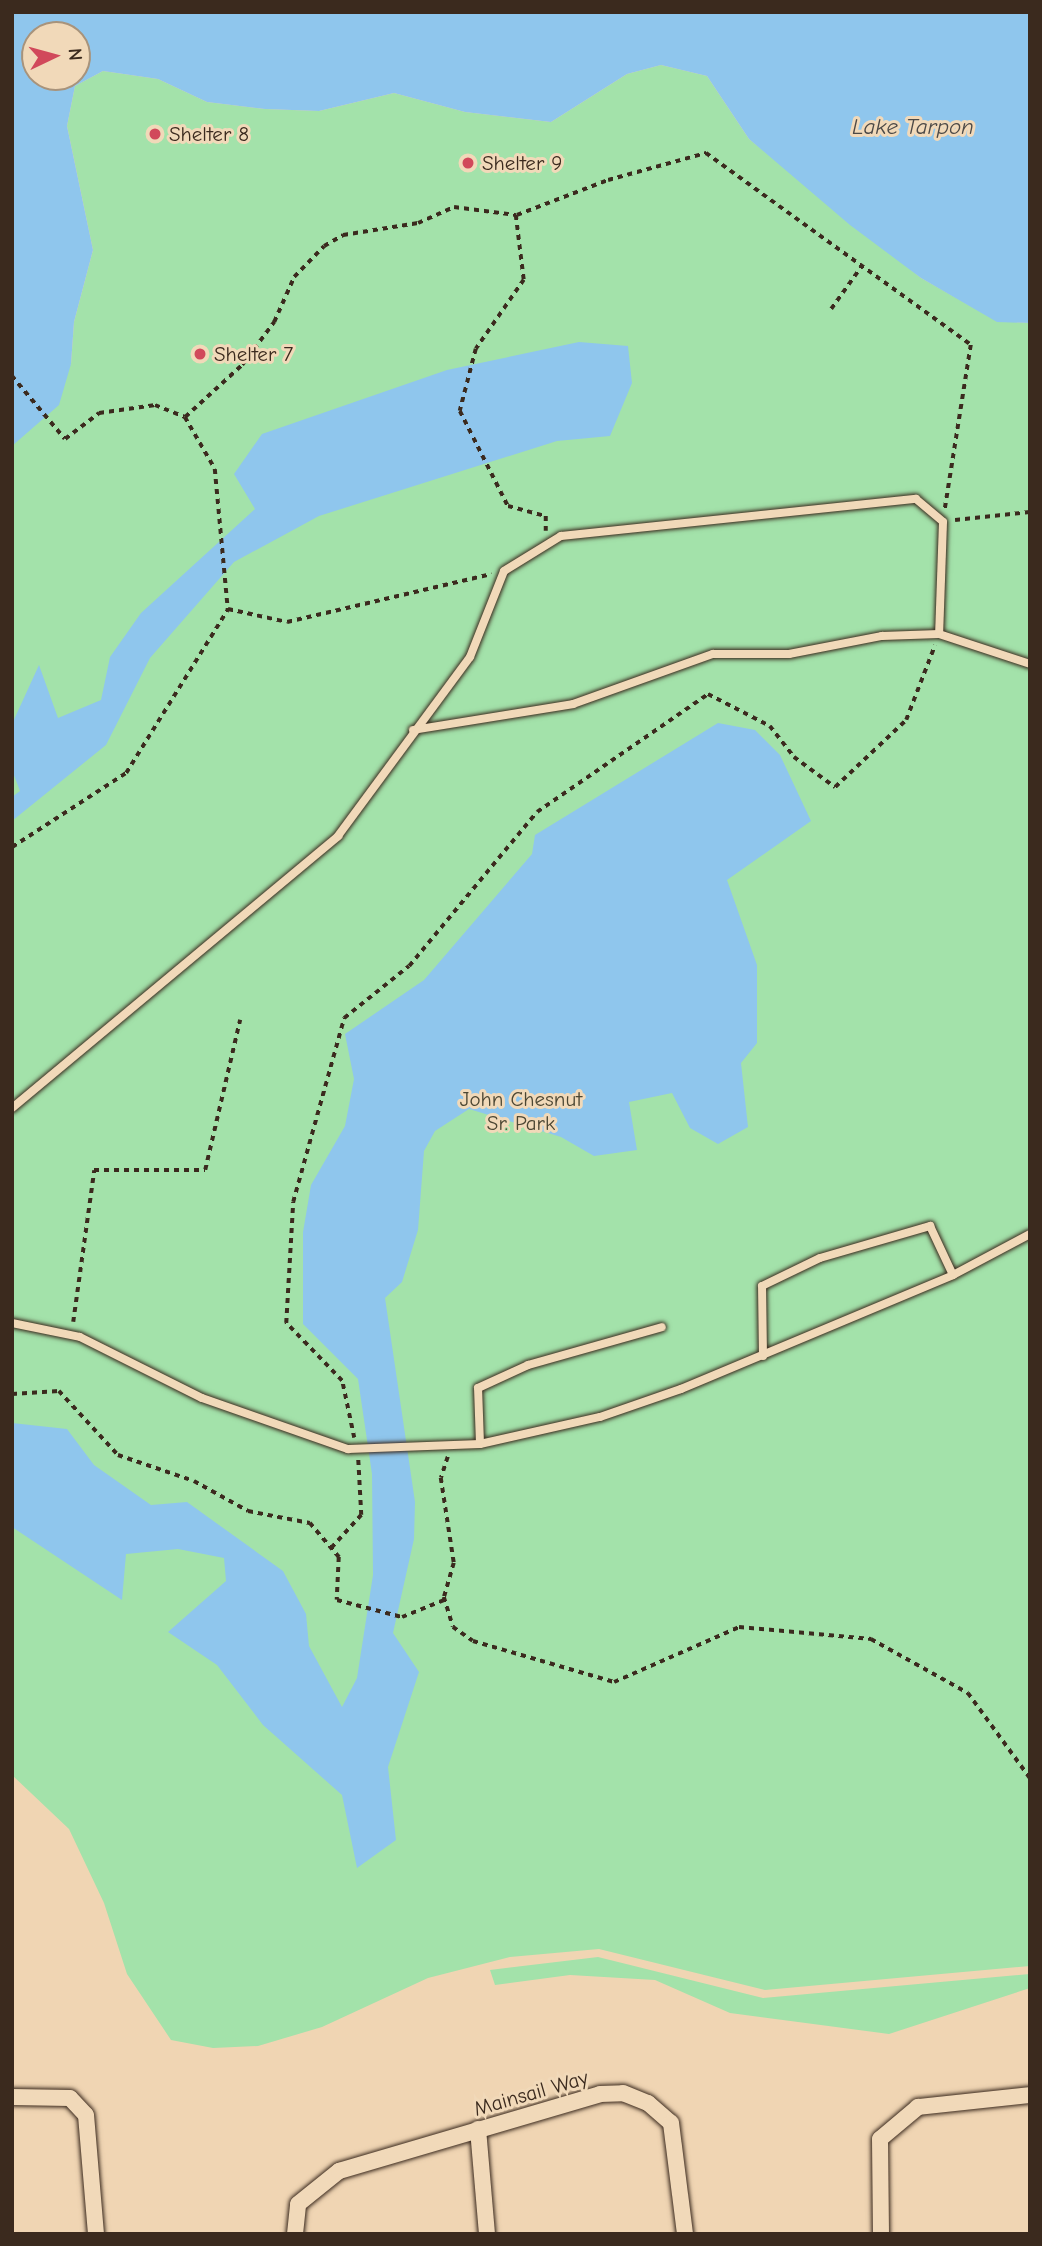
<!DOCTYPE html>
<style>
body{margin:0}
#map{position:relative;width:1042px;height:2246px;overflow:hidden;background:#f0d5b3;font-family:"Comic Neue",sans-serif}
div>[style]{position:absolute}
.green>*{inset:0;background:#a3e2aa}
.water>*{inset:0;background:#8fc6ed}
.path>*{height:3.5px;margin-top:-1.75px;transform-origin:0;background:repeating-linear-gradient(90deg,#3b2a1e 0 5px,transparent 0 10px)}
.roads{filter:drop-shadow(0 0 2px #3b2a1e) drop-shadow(0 0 2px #3b2a1e)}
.lane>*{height:8px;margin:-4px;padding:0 4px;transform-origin:4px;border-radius:4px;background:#f1d9b9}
.street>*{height:16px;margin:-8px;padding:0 8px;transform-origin:8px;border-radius:8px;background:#f1d9b9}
.dots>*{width:19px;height:19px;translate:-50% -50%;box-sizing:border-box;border:4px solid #f1d9b9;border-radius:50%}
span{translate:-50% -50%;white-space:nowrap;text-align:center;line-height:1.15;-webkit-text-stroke:6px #f1d9b9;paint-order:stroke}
.poi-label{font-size:21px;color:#3b2a1e}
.left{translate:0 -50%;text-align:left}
.park-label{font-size:21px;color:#4b4633}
.street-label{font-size:21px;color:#3b2a1e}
.water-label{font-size:23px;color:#4c4947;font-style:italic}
.frame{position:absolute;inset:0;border:14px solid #3b2a1e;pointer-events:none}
.north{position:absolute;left:21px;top:21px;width:70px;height:70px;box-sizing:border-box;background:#f1d9b9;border:2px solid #a8937b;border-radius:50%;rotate:85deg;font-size:19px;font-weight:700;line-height:28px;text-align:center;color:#3b2a1e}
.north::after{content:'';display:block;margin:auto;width:24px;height:32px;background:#d1495b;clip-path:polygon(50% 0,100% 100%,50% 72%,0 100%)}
</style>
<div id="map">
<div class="green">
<div style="clip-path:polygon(661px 65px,707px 76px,749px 139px,921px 278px,997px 321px,1030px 323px,1030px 1966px,765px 1990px,599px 1949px,510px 1957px,428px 1978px,322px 2027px,258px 2046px,213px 2048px,171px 2040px,127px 1974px,104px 1903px,69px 1829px,12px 1775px,12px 446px,71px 364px,74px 322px,93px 250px,67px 126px,75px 86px,103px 71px,158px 79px,207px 102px,265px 109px,319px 111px,394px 93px,465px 112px,551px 122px,627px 74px)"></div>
<div style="clip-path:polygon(598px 1957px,763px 1998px,1030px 1974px,1030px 1988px,889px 2034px,730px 2013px,655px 1980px,570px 1975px,495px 1985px,490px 1970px)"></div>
</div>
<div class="water">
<div style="clip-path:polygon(evenodd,12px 12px,1030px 12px,1030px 323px,997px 322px,921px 278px,850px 225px,749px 139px,707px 76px,661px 65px,627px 74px,551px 122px,465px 112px,394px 93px,319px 111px,265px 109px,207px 102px,158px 79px,103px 71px,75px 86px,67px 126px,93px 250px,74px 322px,71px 364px,59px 405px,12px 446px,12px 12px,35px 35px,77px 35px,77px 77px,35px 77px,35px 35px)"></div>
<div style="clip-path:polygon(579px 342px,628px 346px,632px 383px,610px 436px,557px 441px,319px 516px,234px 562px,150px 658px,106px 745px,12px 821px,12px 797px,20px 791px,12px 770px,12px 724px,39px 665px,58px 718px,101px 700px,110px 657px,141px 613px,255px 509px,234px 474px,262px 434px,447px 370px)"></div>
<div style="clip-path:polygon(718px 723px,755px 730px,780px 755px,811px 821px,727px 880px,757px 965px,757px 1043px,741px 1063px,748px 1127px,718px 1144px,690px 1128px,672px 1093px,629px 1102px,637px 1150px,594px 1156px,561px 1137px,469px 1109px,435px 1131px,424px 1151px,418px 1230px,402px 1282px,385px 1298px,415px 1502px,414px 1539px,393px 1633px,419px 1672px,388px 1767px,396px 1840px,357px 1868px,342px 1795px,263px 1725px,217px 1665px,168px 1632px,226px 1581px,224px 1558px,178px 1549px,126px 1554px,122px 1600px,12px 1527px,12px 1423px,67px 1429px,94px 1465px,151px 1505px,187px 1502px,283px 1571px,306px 1614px,309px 1646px,342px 1707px,357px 1678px,373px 1575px,372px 1474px,358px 1379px,303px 1324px,303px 1232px,311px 1185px,345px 1126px,354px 1079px,345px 1034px,424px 980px,532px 854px,535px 835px)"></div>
</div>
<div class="path">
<div style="left:517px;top:215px;width:97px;rotate:-21deg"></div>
<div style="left:608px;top:180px;width:102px;rotate:-15.4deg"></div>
<div style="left:706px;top:153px;width:327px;rotate:35.9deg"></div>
<div style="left:971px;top:345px;width:166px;rotate:99deg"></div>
<div style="left:831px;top:309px;width:52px;rotate:-54.5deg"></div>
<div style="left:12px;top:376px;width:82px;rotate:49.9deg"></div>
<div style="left:65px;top:439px;width:43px;rotate:-37.4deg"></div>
<div style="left:99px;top:413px;width:57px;rotate:-8.1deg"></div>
<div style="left:155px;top:405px;width:32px;rotate:22deg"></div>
<div style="left:185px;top:417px;width:77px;rotate:-42.4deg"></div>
<div style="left:242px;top:365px;width:54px;rotate:-53.3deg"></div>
<div style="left:274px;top:322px;width:49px;rotate:-66deg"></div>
<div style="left:294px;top:277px;width:43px;rotate:-45.9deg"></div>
<div style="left:324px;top:246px;width:22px;rotate:-30deg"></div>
<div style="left:343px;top:235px;width:76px;rotate:-9.1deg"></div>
<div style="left:418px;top:223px;width:39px;rotate:-24deg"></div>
<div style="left:454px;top:207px;width:63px;rotate:7.4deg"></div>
<div style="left:516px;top:215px;width:65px;rotate:83deg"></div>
<div style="left:524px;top:280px;width:84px;rotate:124.8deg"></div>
<div style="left:476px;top:349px;width:64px;rotate:104.5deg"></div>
<div style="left:460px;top:411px;width:106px;rotate:63.2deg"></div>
<div style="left:508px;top:506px;width:39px;rotate:15deg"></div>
<div style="left:546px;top:516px;width:15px;rotate:90deg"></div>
<div style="left:185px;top:417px;width:60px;rotate:60deg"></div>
<div style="left:215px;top:469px;width:141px;rotate:84.7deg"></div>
<div style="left:228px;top:609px;width:60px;rotate:12.4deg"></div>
<div style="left:287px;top:622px;width:210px;rotate:-13.2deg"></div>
<div style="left:955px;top:520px;width:75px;rotate:-6.1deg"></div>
<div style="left:12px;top:847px;width:136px;rotate:-33deg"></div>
<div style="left:126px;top:773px;width:193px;rotate:-58.1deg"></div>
<div style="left:73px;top:1322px;width:153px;rotate:-82.1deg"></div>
<div style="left:94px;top:1170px;width:111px"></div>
<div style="left:205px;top:1170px;width:154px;rotate:-76.9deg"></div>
<div style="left:12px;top:1394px;width:47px;rotate:-3.7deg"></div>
<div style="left:59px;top:1391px;width:87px;rotate:47.3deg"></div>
<div style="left:118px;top:1455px;width:80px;rotate:18.9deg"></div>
<div style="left:194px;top:1481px;width:62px;rotate:29.1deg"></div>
<div style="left:248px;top:1511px;width:63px;rotate:11deg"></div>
<div style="left:310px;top:1523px;width:45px;rotate:49.5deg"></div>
<div style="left:339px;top:1557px;width:43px;rotate:92.7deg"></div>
<div style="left:337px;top:1600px;width:67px;rotate:14.7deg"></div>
<div style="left:402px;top:1617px;width:45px;rotate:-22deg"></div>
<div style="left:354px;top:1438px;width:58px;rotate:-101.9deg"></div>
<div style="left:342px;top:1381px;width:81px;rotate:-134deg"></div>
<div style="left:286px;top:1323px;width:121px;rotate:-86.7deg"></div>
<div style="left:293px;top:1202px;width:191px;rotate:-74.5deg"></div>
<div style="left:344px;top:1018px;width:83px;rotate:-38.7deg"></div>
<div style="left:409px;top:966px;width:200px;rotate:-50.3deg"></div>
<div style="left:537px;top:812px;width:208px;rotate:-34.6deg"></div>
<div style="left:708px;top:694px;width:70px;rotate:27.3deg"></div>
<div style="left:770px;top:726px;width:39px;rotate:52deg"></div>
<div style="left:794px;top:757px;width:51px;rotate:36.2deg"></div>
<div style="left:835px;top:787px;width:98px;rotate:-43.3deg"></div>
<div style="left:906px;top:720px;width:80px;rotate:-68.9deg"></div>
<div style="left:448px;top:1457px;width:22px;rotate:108deg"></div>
<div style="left:441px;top:1478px;width:86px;rotate:81.3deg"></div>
<div style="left:454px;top:1563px;width:35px;rotate:106deg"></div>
<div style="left:444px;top:1597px;width:31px;rotate:73deg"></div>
<div style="left:453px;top:1627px;width:24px;rotate:35deg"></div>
<div style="left:473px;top:1641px;width:147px;rotate:16.2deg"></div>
<div style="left:614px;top:1682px;width:137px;rotate:-23.7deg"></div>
<div style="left:739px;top:1627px;width:133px;rotate:5.2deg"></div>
<div style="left:871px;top:1639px;width:111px;rotate:29.1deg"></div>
<div style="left:968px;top:1693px;width:105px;rotate:53.9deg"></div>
<div style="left:331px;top:1548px;width:45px;rotate:-47.7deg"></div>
<div style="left:361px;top:1515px;width:55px;rotate:-93.1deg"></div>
</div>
<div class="roads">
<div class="lane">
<div style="left:413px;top:730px;width:162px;rotate:-9.2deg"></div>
<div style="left:573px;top:704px;width:149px;rotate:-19.7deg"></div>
<div style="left:713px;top:654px;width:76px"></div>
<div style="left:789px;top:654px;width:95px;rotate:-11deg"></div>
<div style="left:882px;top:636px;width:57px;rotate:-2deg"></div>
<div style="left:939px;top:634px;width:96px;rotate:18.2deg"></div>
<div style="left:12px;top:1108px;width:425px;rotate:-39.8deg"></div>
<div style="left:338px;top:836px;width:222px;rotate:-53.6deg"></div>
<div style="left:470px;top:657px;width:92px;rotate:-68.4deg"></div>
<div style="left:504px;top:571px;width:67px;rotate:-31.6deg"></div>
<div style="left:561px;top:536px;width:357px;rotate:-6deg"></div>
<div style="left:916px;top:499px;width:35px;rotate:40deg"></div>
<div style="left:943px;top:522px;width:112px;rotate:92deg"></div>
<div style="left:12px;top:1323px;width:69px;rotate:11.6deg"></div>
<div style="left:80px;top:1337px;width:136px;rotate:26.6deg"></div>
<div style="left:202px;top:1398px;width:155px;rotate:19.3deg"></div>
<div style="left:348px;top:1449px;width:132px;rotate:-2.2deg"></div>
<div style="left:480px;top:1444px;width:123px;rotate:-12.7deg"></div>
<div style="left:600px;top:1417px;width:86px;rotate:-19.1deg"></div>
<div style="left:681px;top:1389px;width:295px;rotate:-22.7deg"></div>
<div style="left:953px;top:1275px;width:87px;rotate:-28deg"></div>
<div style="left:763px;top:1356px;width:70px;rotate:-90.8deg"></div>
<div style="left:762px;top:1286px;width:64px;rotate:-25.8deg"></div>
<div style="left:820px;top:1258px;width:115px;rotate:-16.2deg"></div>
<div style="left:930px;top:1226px;width:54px;rotate:64.9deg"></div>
<div style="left:480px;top:1444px;width:56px;rotate:-92deg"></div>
<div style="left:478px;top:1388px;width:55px;rotate:-24.7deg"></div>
<div style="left:528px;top:1365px;width:139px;rotate:-15.8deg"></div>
</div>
<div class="street">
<div style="left:12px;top:2097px;width:58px;rotate:1deg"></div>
<div style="left:70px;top:2098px;width:23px;rotate:47deg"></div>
<div style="left:86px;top:2115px;width:119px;rotate:85.2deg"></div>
<div style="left:478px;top:2129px;width:105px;rotate:85.1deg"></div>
<div style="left:295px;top:2234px;width:30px;rotate:-84deg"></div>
<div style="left:298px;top:2204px;width:53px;rotate:-38.8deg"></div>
<div style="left:339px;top:2171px;width:272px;rotate:-16.4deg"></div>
<div style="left:600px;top:2094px;width:23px;rotate:-2deg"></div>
<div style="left:623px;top:2093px;width:27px;rotate:22deg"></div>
<div style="left:648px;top:2103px;width:30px;rotate:41deg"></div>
<div style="left:671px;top:2123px;width:112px;rotate:82.8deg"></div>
<div style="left:881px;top:2234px;width:95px;rotate:-90.6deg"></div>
<div style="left:880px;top:2139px;width:50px;rotate:-40.1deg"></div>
<div style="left:918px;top:2107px;width:113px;rotate:-6.1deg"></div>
</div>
</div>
<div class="dots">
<div style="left:155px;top:134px;background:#d1495b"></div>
<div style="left:468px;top:163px;background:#d1495b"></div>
<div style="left:200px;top:354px;background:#d1495b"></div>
</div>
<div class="poi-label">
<span class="left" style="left:169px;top:134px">Shelter 8</span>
<span class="left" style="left:482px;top:163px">Shelter 9</span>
<span class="left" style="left:214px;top:354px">Shelter 7</span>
</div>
<div class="park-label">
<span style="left:521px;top:1111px">John Chesnut<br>Sr. Park</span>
</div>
<div class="street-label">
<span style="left:531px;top:2093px;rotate:-16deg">Mainsail Way</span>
</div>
<div class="water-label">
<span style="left:913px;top:127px">Lake Tarpon</span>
</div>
<div class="frame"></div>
<div class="north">N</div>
</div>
